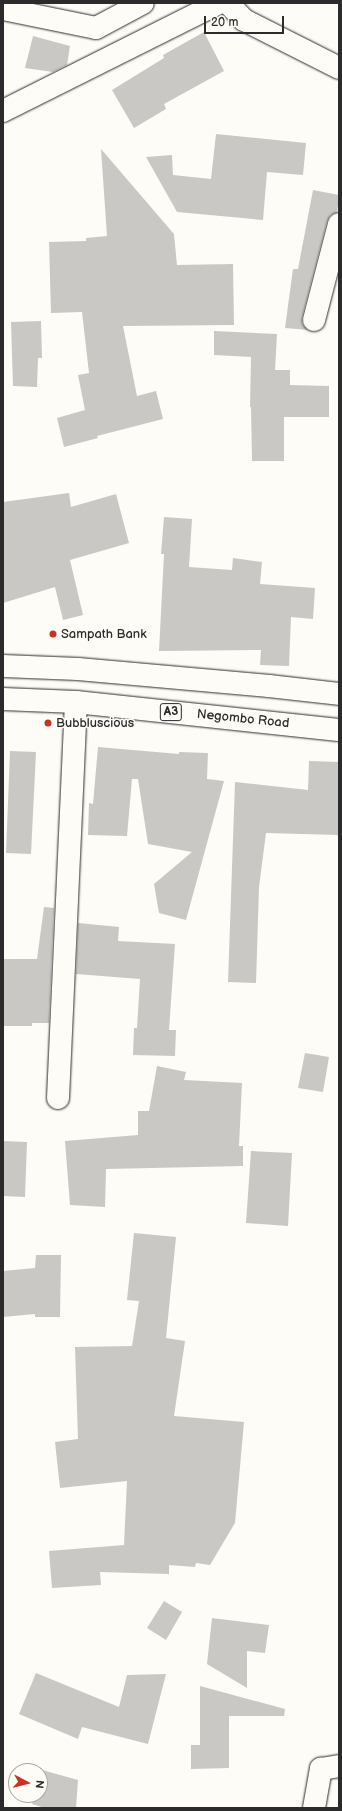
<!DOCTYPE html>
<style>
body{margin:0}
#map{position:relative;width:342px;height:1811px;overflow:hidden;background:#fdfcf7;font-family:"Balsamiq Sans",sans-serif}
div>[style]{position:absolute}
.building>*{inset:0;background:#c9c8c4}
.roads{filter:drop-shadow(0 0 1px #2b2b2b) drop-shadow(0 0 1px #2b2b2b)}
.street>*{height:22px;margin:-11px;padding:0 11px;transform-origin:11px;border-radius:11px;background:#fdfcf7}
.secondary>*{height:22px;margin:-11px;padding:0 11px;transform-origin:11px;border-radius:11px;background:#fdfcf7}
.highway>*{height:22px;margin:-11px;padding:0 11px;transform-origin:11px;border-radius:11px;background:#fdfcf7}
.dots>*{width:11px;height:11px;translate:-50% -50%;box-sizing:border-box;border:2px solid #fdfcf7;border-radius:50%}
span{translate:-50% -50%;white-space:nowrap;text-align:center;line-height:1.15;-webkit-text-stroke:3px #fdfcf7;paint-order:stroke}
.shield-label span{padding:1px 3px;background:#fdfcf7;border:1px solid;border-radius:3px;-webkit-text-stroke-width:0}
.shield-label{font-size:12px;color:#2b2b2b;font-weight:700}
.poi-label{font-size:13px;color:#2b2b2b}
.left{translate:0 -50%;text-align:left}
.street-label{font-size:13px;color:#2b2b2b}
.frame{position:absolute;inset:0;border:4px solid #2b2b2b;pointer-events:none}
.north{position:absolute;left:8px;top:1763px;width:40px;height:40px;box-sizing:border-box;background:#fdfcf7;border:1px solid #a9a8a5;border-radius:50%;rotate:97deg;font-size:11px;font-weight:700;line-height:16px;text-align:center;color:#2b2b2b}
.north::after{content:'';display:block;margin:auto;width:14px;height:18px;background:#c8321e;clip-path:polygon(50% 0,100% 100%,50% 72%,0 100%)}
.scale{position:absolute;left:204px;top:16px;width:80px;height:18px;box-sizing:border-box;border:2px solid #2b2b2b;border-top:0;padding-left:5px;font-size:12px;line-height:14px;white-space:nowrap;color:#2b2b2b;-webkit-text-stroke:3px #fdfcf7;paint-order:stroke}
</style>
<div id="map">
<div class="building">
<div style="clip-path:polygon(204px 32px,224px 71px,164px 104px,166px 109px,134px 128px,112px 90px,164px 58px,163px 55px)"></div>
<div style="clip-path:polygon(33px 36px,70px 46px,67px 65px,53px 72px,25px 68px)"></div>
<div style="clip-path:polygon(216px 134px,306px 143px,303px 175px,267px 172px,263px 220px,177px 212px,146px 157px,172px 155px,173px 175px,211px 179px)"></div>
<div style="clip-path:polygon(101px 149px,174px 234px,177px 265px,233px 264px,234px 325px,123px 326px,137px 396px,156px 391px,163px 419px,97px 436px,98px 438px,64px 447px,57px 418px,85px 410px,78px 375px,89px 373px,82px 312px,51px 313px,49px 242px,86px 241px,86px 238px,107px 236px)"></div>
<div style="clip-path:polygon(313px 190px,339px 195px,339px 199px,337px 212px,330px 215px,327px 221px,302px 317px,302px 324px,308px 330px,285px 328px,293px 269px,298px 269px)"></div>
<div style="clip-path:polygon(41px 321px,42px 358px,38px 358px,37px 387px,13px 386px,11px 322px)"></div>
<div style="clip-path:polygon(214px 331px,277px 334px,275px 370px,290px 370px,290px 385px,329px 386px,329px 417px,284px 417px,284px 461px,252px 461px,251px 407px,250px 407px,251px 357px,214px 355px)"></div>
<div style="clip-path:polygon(69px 493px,71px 507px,116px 494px,129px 543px,70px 560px,83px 615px,63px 620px,55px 587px,3px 603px,3px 502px)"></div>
<div style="clip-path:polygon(164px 517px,192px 519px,189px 567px,232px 570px,233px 558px,262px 562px,260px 584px,315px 588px,313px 619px,291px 617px,289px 666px,260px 665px,261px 650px,159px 651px,164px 554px,161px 554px)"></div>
<div style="clip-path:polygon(98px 747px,179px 754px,179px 752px,208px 753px,207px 779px,224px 781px,186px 920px,159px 913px,154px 884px,192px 852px,148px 844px,138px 779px,132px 779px,127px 836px,88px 835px,89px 803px,93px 804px)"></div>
<div style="clip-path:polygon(10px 751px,36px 752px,31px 854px,6px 853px)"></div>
<div style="clip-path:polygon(309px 761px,339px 762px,339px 835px,266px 833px,259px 887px,256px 983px,228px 982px,235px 782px,308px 790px)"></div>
<div style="clip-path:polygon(44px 907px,54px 908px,49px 1023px,32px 1023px,32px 1026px,3px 1026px,3px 959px,37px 959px)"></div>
<div style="clip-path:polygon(78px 923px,119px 927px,118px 941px,175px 944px,169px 1030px,176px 1030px,175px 1056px,133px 1055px,134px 1028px,137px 1028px,140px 979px,76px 974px)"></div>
<div style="clip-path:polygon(305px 1053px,329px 1057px,323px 1092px,298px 1088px)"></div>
<div style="clip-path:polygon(157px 1066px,186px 1072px,184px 1080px,242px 1083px,239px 1146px,243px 1146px,243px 1166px,106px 1169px,105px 1207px,70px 1205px,65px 1141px,138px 1135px,138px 1111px,149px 1111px)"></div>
<div style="clip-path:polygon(3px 1141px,27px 1142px,25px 1197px,3px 1196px)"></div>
<div style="clip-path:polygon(251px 1151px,292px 1153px,288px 1226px,246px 1223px)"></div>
<div style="clip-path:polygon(134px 1233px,176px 1237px,166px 1338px,185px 1341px,174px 1416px,244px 1422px,235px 1523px,210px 1565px,196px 1563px,195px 1567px,169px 1565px,169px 1574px,100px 1572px,101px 1585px,52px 1588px,49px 1551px,124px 1545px,127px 1481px,60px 1488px,55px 1442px,78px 1439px,75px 1347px,132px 1346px,139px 1301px,127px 1300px)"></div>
<div style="clip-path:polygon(36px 1255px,61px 1255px,60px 1317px,35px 1317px,35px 1314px,3px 1317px,3px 1271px,35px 1268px)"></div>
<div style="clip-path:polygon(164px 1601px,182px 1612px,166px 1640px,147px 1628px)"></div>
<div style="clip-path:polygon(212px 1618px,269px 1625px,265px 1653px,247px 1651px,247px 1688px,207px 1664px)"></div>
<div style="clip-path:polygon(36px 1673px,119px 1707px,127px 1675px,166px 1674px,148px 1744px,82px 1727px,78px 1739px,19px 1714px)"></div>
<div style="clip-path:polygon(200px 1686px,285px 1709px,284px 1716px,229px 1716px,229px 1768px,191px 1769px,191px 1745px,200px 1745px)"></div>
<div style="clip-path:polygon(42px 1770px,78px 1780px,76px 1808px,45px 1808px,32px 1804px,35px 1795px,40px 1795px,40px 1778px)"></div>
</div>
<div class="roads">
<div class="street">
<div style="left:3px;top:9px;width:95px;rotate:11.5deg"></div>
<div style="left:96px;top:28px;width:53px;rotate:-28deg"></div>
<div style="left:3px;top:111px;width:241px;rotate:-26.6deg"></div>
<div style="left:314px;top:320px;width:99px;rotate:-75.4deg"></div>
<div style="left:58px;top:1098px;width:396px;rotate:-87.4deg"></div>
<div style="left:314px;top:1808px;width:40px;rotate:-80deg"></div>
<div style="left:321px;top:1769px;width:18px;rotate:-9deg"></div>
</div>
<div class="secondary">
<div style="left:228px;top:3px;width:23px;rotate:47deg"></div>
<div style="left:244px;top:20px;width:106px;rotate:26.8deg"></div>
</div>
<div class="highway">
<div style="left:3px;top:666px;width:75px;rotate:2.3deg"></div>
<div style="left:78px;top:669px;width:192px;rotate:5.1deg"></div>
<div style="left:269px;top:686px;width:70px;rotate:6.5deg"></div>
<div style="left:3px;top:699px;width:73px;rotate:2.4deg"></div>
<div style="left:76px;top:702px;width:264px;rotate:6.1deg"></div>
</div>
</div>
<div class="dots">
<div style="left:53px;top:634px;background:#c8321e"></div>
<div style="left:48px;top:723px;background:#c8321e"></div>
</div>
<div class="shield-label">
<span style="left:171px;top:712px">A3</span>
</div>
<div class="poi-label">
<span class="left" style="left:61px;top:634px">Sampath Bank</span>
<span class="left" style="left:56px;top:723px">Bubbluscious</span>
</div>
<div class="street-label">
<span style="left:243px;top:719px;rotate:6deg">Negombo Road</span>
</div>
<div class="frame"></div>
<div class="north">N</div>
<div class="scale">20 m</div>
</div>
